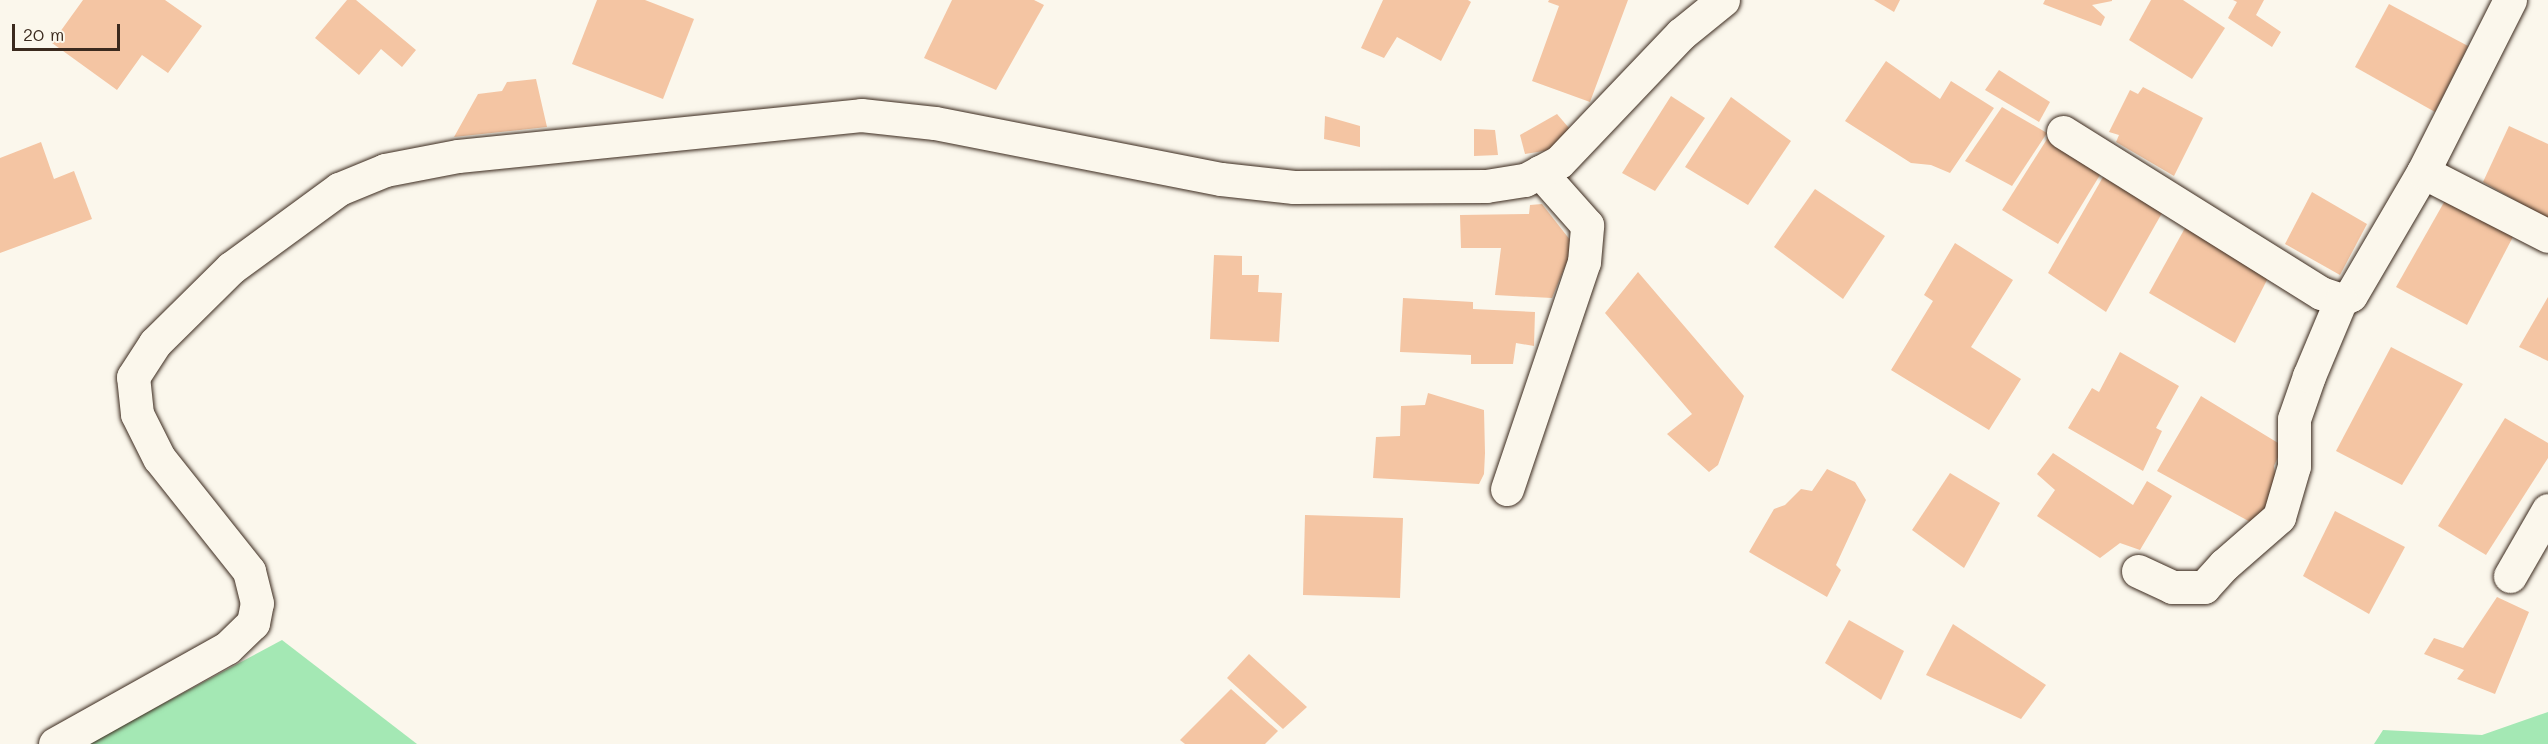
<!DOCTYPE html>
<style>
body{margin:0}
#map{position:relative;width:2548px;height:744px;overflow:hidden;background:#fbf7ec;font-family:Mali,sans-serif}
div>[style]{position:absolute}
.green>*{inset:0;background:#a4e8b4}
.building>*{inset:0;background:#f4c5a3}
.roads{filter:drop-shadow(0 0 2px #3b2a1e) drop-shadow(0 0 2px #3b2a1e)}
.minor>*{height:33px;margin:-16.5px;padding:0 16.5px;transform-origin:16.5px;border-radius:16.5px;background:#fbf7ec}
span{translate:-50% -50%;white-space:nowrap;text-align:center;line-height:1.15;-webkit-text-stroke:4.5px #fbf7ec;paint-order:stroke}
.scale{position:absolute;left:12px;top:24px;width:108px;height:27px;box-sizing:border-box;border:3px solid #3b2a1e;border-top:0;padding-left:8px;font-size:18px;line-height:21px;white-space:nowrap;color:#3b2a1e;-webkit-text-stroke:4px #fbf7ec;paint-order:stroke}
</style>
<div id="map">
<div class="green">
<div style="clip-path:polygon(282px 640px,417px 744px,88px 744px)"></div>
<div style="clip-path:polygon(2548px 712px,2548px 744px,2374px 744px,2383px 730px,2482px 735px)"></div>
</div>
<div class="building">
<div style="clip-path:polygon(83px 0,165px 0,202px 26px,168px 73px,142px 55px,117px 90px,52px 43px)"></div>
<div style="clip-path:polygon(347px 0,356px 0,416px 50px,402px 67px,381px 49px,359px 75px,315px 38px)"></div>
<div style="clip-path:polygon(597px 0,645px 0,694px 19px,663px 99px,572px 64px)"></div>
<div style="clip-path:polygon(952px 0,1034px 0,1044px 5px,996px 90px,924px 58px)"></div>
<div style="clip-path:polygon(1383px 0,1468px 0,1471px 2px,1441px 61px,1397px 37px,1384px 58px,1361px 48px)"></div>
<div style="clip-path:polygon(1549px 0,1628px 0,1590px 102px,1532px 81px,1559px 6px,1548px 2px)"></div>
<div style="clip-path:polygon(1874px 0,1900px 0,1894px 12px)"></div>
<div style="clip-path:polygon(2045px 0,2112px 0,2112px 1px,2092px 5px,2105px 17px,2101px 26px,2043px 4px)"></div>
<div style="clip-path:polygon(2151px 0,2183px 0,2225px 28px,2192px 79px,2129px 40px)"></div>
<div style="clip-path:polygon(2233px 0,2264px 0,2256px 15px,2281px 32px,2272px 47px,2228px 18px,2237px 2px)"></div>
<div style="clip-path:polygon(2389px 4px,2468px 46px,2435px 112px,2355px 67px)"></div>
<div style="clip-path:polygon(1886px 61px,1940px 99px,1951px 81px,1994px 108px,1950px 173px,1931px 165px,1911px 163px,1845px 121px)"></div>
<div style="clip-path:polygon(1999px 70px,2050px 102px,2039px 122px,1985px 90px)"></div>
<div style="clip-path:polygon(536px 79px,547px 127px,454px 137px,478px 94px,502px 91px,507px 82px)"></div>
<div style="clip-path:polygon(2143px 87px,2203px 118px,2174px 176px,2116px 142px,2119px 135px,2109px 132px,2130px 90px,2138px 94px)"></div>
<div style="clip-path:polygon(1671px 96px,1705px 118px,1655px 191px,1622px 173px)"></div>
<div style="clip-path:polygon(1731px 97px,1791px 141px,1748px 205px,1685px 167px)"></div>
<div style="clip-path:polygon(2002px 107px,2047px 133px,2012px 186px,1965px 161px)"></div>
<div style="clip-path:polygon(1557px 114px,1575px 135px,1550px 150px,1525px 154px,1520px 135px)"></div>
<div style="clip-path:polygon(1325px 116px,1360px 126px,1360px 147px,1324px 139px)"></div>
<div style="clip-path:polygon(2509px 126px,2548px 144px,2548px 219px,2483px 182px)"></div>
<div style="clip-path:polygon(1474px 129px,1495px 130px,1498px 155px,1474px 156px)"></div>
<div style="clip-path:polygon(2049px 136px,2103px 170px,2058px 244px,2002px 210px)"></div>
<div style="clip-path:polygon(41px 142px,54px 179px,74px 171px,92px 219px,0 253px,0 158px)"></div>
<div style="clip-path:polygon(2103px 177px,2162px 213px,2106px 312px,2048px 273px)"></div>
<div style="clip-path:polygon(1815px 189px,1885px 236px,1843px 299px,1774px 247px)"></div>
<div style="clip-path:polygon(2312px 192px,2367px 224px,2340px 275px,2285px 244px)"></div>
<div style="clip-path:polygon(2447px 197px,2515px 233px,2467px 325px,2396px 287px)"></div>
<div style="clip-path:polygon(1542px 204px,1574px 245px,1552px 298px,1495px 295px,1501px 248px,1461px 248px,1460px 215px,1529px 214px,1530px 205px)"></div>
<div style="clip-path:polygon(2185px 228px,2269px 276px,2235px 343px,2149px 293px)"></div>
<div style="clip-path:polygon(1955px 243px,2013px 280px,1971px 347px,2021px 379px,1989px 430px,1891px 370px,1933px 301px,1924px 295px)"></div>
<div style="clip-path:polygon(1214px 255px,1242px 256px,1242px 275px,1259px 275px,1258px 292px,1282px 293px,1279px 342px,1210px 339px)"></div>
<div style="clip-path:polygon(1638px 272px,1744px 396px,1718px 465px,1709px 472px,1667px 434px,1692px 414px,1605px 313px)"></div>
<div style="clip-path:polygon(2548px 297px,2548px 361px,2519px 347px)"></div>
<div style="clip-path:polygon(1403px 298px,1473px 302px,1473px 309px,1535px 312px,1534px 346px,1516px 343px,1513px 364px,1471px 364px,1471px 355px,1400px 352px)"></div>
<div style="clip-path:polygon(2391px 347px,2463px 384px,2402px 485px,2336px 451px)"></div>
<div style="clip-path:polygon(2120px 352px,2179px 386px,2156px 428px,2162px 431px,2143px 471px,2068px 428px,2092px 388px,2099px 392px)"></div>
<div style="clip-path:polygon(1428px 393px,1484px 410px,1485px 453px,1484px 474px,1479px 484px,1373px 478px,1376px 437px,1400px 436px,1401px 406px,1425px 405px)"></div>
<div style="clip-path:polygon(2201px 396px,2283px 446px,2274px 466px,2277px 489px,2254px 524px,2157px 471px)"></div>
<div style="clip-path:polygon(2505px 418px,2548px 443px,2548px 458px,2486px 555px,2438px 526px)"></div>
<div style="clip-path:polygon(2053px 453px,2133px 505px,2147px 481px,2172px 496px,2140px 550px,2120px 543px,2100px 558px,2037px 516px,2055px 490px,2037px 474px)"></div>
<div style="clip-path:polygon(1827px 469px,1855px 482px,1866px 500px,1836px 565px,1841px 570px,1827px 597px,1749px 552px,1774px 509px,1785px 505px,1801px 489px,1812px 491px)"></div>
<div style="clip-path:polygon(1950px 473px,2000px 503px,1964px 568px,1912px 530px)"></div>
<div style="clip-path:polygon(2335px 511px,2405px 547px,2369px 614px,2303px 576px)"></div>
<div style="clip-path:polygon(1305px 515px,1403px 518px,1400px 598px,1303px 595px)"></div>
<div style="clip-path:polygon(2497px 597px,2529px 612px,2495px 694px,2457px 679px,2464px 670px,2424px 654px,2434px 638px,2463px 648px)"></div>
<div style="clip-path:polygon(1849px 620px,1904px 651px,1881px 700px,1825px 663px)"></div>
<div style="clip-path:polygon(1953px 624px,2046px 685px,2021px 719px,1926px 675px)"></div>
<div style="clip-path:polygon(1249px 654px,1307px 707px,1283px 729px,1227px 678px)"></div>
<div style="clip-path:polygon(1231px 689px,1278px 731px,1265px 744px,1185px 744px,1180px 740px)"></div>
</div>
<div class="roads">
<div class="minor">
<div style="left:2063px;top:132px;width:304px;rotate:32deg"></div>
<div style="left:2321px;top:293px;width:21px;rotate:19deg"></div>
<div style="left:2341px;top:300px;width:11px;rotate:-27deg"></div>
<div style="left:2351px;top:295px;width:143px;rotate:-59.7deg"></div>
<div style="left:2423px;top:172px;width:193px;rotate:-63.2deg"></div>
<div style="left:2423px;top:172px;width:140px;rotate:27.1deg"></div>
<div style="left:1507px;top:489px;width:240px;rotate:-71.3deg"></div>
<div style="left:1584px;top:262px;width:37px;rotate:-85deg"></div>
<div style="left:1587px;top:225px;width:71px;rotate:-131.6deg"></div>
<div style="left:2138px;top:571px;width:38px;rotate:25deg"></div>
<div style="left:2172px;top:587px;width:32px"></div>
<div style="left:2204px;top:587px;width:30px;rotate:-48deg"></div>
<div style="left:2224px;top:565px;width:73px;rotate:-41.1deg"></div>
<div style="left:2279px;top:517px;width:53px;rotate:-73.6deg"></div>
<div style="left:2294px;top:466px;width:47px;rotate:-90deg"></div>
<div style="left:2294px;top:419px;width:46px;rotate:-70.8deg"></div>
<div style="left:2309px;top:376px;width:82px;rotate:-67.2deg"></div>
<div style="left:2510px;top:576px;width:76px;rotate:-60.1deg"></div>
<div style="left:55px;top:744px;width:197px;rotate:-29.2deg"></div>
<div style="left:227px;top:648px;width:36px;rotate:-44deg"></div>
<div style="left:253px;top:623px;width:20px;rotate:-79deg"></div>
<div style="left:257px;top:603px;width:33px;rotate:-104deg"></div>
<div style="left:249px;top:571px;width:144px;rotate:-128.5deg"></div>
<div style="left:159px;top:458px;width:49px;rotate:-116.6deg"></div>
<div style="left:137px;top:414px;width:37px;rotate:-96deg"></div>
<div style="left:133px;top:377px;width:40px;rotate:-57.1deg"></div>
<div style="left:155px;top:343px;width:107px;rotate:-44.6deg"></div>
<div style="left:231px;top:268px;width:134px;rotate:-36.2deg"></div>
<div style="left:339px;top:189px;width:50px;rotate:-22.4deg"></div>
<div style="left:385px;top:170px;width:74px;rotate:-10.9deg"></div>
<div style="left:458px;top:156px;width:405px;rotate:-5.8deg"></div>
<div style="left:861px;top:115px;width:74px;rotate:6.2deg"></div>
<div style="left:935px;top:123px;width:291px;rotate:11.1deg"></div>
<div style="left:1221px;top:179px;width:73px;rotate:6.3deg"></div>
<div style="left:1294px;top:187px;width:192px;rotate:-0.3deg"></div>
<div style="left:1486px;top:186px;width:39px;rotate:-9deg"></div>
<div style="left:1525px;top:180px;width:38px;rotate:-28deg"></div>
<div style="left:1559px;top:162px;width:177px;rotate:-46.4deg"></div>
<div style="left:1681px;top:34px;width:54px;rotate:-39deg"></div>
</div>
</div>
<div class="scale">20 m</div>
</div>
